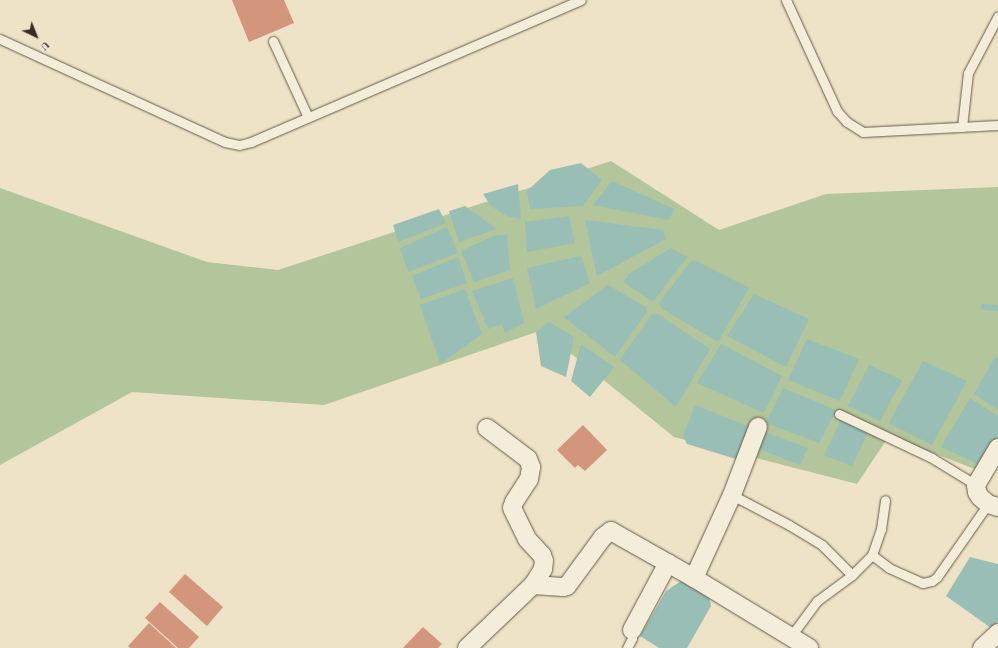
<!DOCTYPE html>
<style>
body{margin:0}
#map{position:relative;width:998px;height:648px;overflow:hidden;background:#eee3c6;font-family:"Old Standard TT",serif}
div>[style]{position:absolute}
.green>*{inset:0;background:#b3c59a}
.water>*{inset:0;background:#99beb6}
.stream>*{height:5.5px;margin:-2.75px;padding:0 2.75px;transform-origin:2.75px;border-radius:2.75px;background:#99beb6}
.building>*{inset:0;background:#d3957c}
.roads{filter:drop-shadow(0 0 1px #66594c) drop-shadow(0 0 1px #66594c)}
.service>*{height:9px;margin:-4.5px;padding:0 4.5px;transform-origin:4.5px;border-radius:4.5px;background:#f4edda}
.minor>*{height:18px;margin:-9px;padding:0 9px;transform-origin:9px;border-radius:9px;background:#f4edda}
span{translate:-50% -50%;white-space:nowrap;text-align:center;line-height:1.15;-webkit-text-stroke:3px #f4edda;paint-order:stroke}
.north{position:absolute;left:16px;top:16px;width:40px;height:40px;-webkit-text-stroke:3px #f4edda;paint-order:stroke;rotate:137deg;font-size:11px;font-weight:700;line-height:16px;text-align:center;color:#392b24}
.north::after{content:'';display:block;margin:auto;width:14px;height:18px;background:#392b24;clip-path:polygon(50% 0,100% 100%,50% 72%,0 100%)}
</style>
<div id="map">
<div class="green">
<div style="clip-path:polygon(611px 161px,719px 230px,826px 194px,998px 187px,998px 443px,980px 471px,889px 436px,857px 484px,674px 437px,542px 330px,324px 405px,132px 392px,0 465px,0 188px,207px 262px,278px 270px)"></div>
</div>
<div class="water">
<div style="clip-path:polygon(581px 163px,602px 180px,583px 206px,530px 209px,527px 191px,550px 170px)"></div>
<div style="clip-path:polygon(612px 181px,674px 209px,669px 220px,593px 205px)"></div>
<div style="clip-path:polygon(518px 184px,521px 219px,507px 216px,491px 206px,483px 194px)"></div>
<div style="clip-path:polygon(465px 206px,497px 229px,459px 242px,449px 211px)"></div>
<div style="clip-path:polygon(439px 209px,446px 223px,398px 242px,393px 225px)"></div>
<div style="clip-path:polygon(569px 216px,575px 243px,527px 252px,525px 222px)"></div>
<div style="clip-path:polygon(585px 220px,663px 230px,666px 239px,597px 276px)"></div>
<div style="clip-path:polygon(447px 227px,458px 253px,408px 272px,400px 248px)"></div>
<div style="clip-path:polygon(495px 235px,507px 235px,510px 270px,474px 282px,461px 251px)"></div>
<div style="clip-path:polygon(671px 248px,687px 257px,653px 302px,623px 282px,629px 274px)"></div>
<div style="clip-path:polygon(581px 256px,590px 283px,536px 309px,527px 268px)"></div>
<div style="clip-path:polygon(458px 257px,467px 283px,421px 299px,412px 276px)"></div>
<div style="clip-path:polygon(696px 261px,749px 288px,718px 342px,661px 308px,659px 303px,690px 262px)"></div>
<div style="clip-path:polygon(513px 278px,524px 323px,505px 333px,502px 324px,488px 329px,472px 291px)"></div>
<div style="clip-path:polygon(608px 285px,646px 307px,647px 312px,615px 357px,564px 317px)"></div>
<div style="clip-path:polygon(465px 289px,482px 334px,440px 364px,420px 305px)"></div>
<div style="clip-path:polygon(754px 294px,809px 319px,786px 367px,727px 336px)"></div>
<div style="clip-path:polygon(658px 314px,710px 349px,676px 407px,620px 360px,651px 315px)"></div>
<div style="clip-path:polygon(549px 322px,574px 337px,566px 377px,541px 366px,536px 332px)"></div>
<div style="clip-path:polygon(807px 339px,859px 359px,840px 401px,788px 380px)"></div>
<div style="clip-path:polygon(581px 344px,614px 367px,590px 397px,571px 381px)"></div>
<div style="clip-path:polygon(721px 344px,782px 376px,764px 413px,697px 383px)"></div>
<div style="clip-path:polygon(995px 357px,998px 358px,998px 410px,974px 394px)"></div>
<div style="clip-path:polygon(923px 361px,967px 381px,932px 445px,889px 423px)"></div>
<div style="clip-path:polygon(869px 365px,902px 380px,880px 421px,848px 406px)"></div>
<div style="clip-path:polygon(783px 388px,836px 410px,819px 443px,766px 423px)"></div>
<div style="clip-path:polygon(970px 398px,998px 416px,998px 436px,980px 465px,941px 447px)"></div>
<div style="clip-path:polygon(695px 405px,750px 427px,736px 459px,687px 444px,683px 436px)"></div>
<div style="clip-path:polygon(842px 418px,868px 432px,852px 466px,824px 455px)"></div>
<div style="clip-path:polygon(762px 431px,808px 448px,800px 465px,756px 448px)"></div>
<div style="clip-path:polygon(970px 557px,998px 564px,998px 622px,991px 628px,946px 596px)"></div>
<div style="clip-path:polygon(681px 581px,709px 597px,711px 606px,687px 648px,659px 648px,640px 636px,666px 591px)"></div>
</div>
<div class="stream">
<div style="left:984px;top:307px;width:14px;rotate:4deg"></div>
</div>
<div class="building">
<div style="clip-path:polygon(232px 0,284px 0,294px 23px,249px 42px)"></div>
<div style="clip-path:polygon(583px 425px,607px 450px,585px 471px,578px 465px,575px 468px,557px 450px)"></div>
<div style="clip-path:polygon(185px 574px,223px 607px,207px 626px,169px 592px)"></div>
<div style="clip-path:polygon(160px 602px,199px 637px,189px 648px,178px 648px,145px 618px)"></div>
<div style="clip-path:polygon(149px 623px,176px 648px,130px 648px,128px 646px)"></div>
<div style="clip-path:polygon(423px 627px,442px 644px,438px 648px,403px 648px)"></div>
</div>
<div class="roads">
<div class="service">
<div style="left:786px;top:0;width:122px;rotate:65.3deg"></div>
<div style="left:837px;top:111px;width:15px;rotate:48deg"></div>
<div style="left:847px;top:122px;width:19px;rotate:32deg"></div>
<div style="left:863px;top:132px;width:135px;rotate:-3deg"></div>
<div style="left:0;top:39px;width:247px;rotate:24.6deg"></div>
<div style="left:225px;top:142px;width:14px;rotate:12deg"></div>
<div style="left:239px;top:145px;width:12px;rotate:-14deg"></div>
<div style="left:251px;top:142px;width:359px;rotate:-23.3deg"></div>
<div style="left:273px;top:41px;width:84px;rotate:65.3deg"></div>
<div style="left:962px;top:127px;width:54px;rotate:-83.7deg"></div>
<div style="left:968px;top:73px;width:64px;rotate:-62.2deg"></div>
<div style="left:839px;top:414px;width:103px;rotate:25.3deg"></div>
<div style="left:932px;top:458px;width:52px;rotate:31.5deg"></div>
<div style="left:732px;top:495px;width:64px;rotate:27.8deg"></div>
<div style="left:789px;top:525px;width:39px;rotate:31deg"></div>
<div style="left:822px;top:545px;width:42px;rotate:45deg"></div>
<div style="left:872px;top:555px;width:21px;rotate:37deg"></div>
<div style="left:889px;top:568px;width:37px;rotate:24deg"></div>
<div style="left:923px;top:583px;width:9px;rotate:-13deg"></div>
<div style="left:932px;top:581px;width:6px;rotate:-39deg"></div>
<div style="left:937px;top:577px;width:89px;rotate:-55.1deg"></div>
<div style="left:791px;top:636px;width:44px;rotate:-53.4deg"></div>
<div style="left:817px;top:601px;width:44px;rotate:-36.6deg"></div>
<div style="left:852px;top:575px;width:28px;rotate:-45deg"></div>
<div style="left:872px;top:555px;width:28px;rotate:-71deg"></div>
<div style="left:881px;top:529px;width:29px;rotate:-82deg"></div>
<div style="left:627px;top:648px;width:11px;rotate:-63deg"></div>
<div style="left:632px;top:638px;width:8px;rotate:-90deg"></div>
</div>
<div class="minor">
<div style="left:487px;top:428px;width:51px;rotate:37.1deg"></div>
<div style="left:528px;top:459px;width:9px;rotate:69deg"></div>
<div style="left:531px;top:467px;width:12px;rotate:99deg"></div>
<div style="left:529px;top:479px;width:27px;rotate:123deg"></div>
<div style="left:514px;top:502px;width:6px;rotate:108deg"></div>
<div style="left:512px;top:508px;width:34px;rotate:64deg"></div>
<div style="left:527px;top:539px;width:22px;rotate:47deg"></div>
<div style="left:542px;top:555px;width:6px;rotate:72deg"></div>
<div style="left:544px;top:561px;width:8px;rotate:97deg"></div>
<div style="left:543px;top:569px;width:19px;rotate:122deg"></div>
<div style="left:998px;top:448px;width:43px;rotate:120.7deg"></div>
<div style="left:976px;top:485px;width:7px;rotate:82deg"></div>
<div style="left:977px;top:492px;width:6px;rotate:59deg"></div>
<div style="left:980px;top:497px;width:11px;rotate:41deg"></div>
<div style="left:988px;top:504px;width:10px;rotate:17deg"></div>
<div style="left:694px;top:578px;width:91px;rotate:-65.4deg"></div>
<div style="left:732px;top:495px;width:73px;rotate:-69.1deg"></div>
<div style="left:632px;top:630px;width:76px;rotate:-61.8deg"></div>
<div style="left:467px;top:648px;width:91px;rotate:-43.7deg"></div>
<div style="left:533px;top:585px;width:30px;rotate:4deg"></div>
<div style="left:563px;top:587px;width:4px;rotate:-14deg"></div>
<div style="left:567px;top:586px;width:61px;rotate:-53.7deg"></div>
<div style="left:603px;top:537px;width:10px;rotate:-37deg"></div>
<div style="left:611px;top:531px;width:95px;rotate:29.5deg"></div>
<div style="left:694px;top:578px;width:135px;rotate:31.3deg"></div>
<div style="left:982px;top:648px;width:22px;rotate:-43deg"></div>
</div>
</div>
<div class="north">U</div>
</div>
